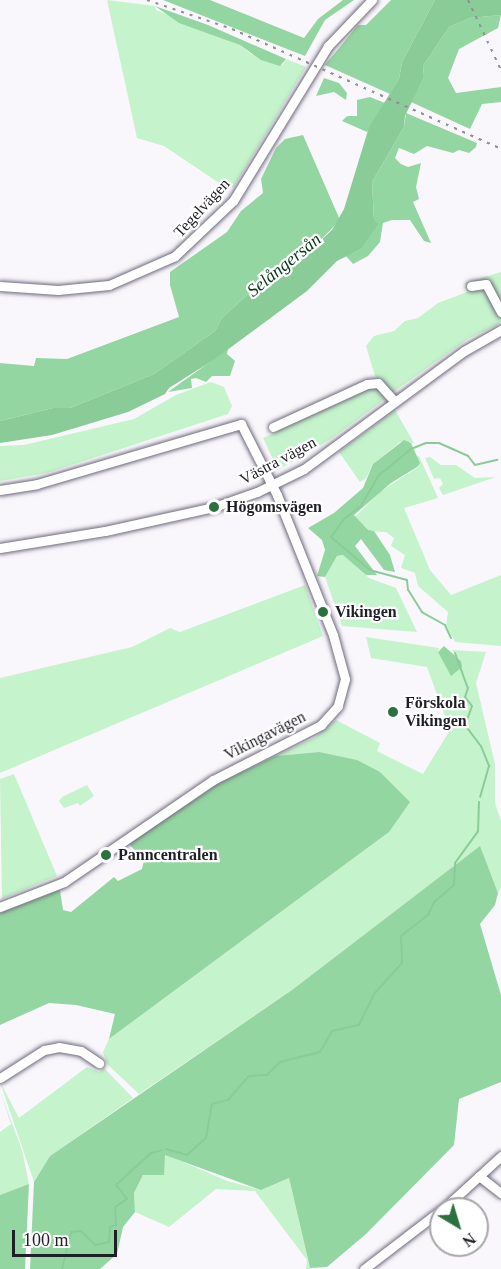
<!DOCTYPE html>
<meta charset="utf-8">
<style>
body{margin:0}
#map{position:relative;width:501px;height:1269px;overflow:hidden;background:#f9f7fc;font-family:"Times New Roman",serif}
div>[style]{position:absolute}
.green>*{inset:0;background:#c4f3cc}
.forest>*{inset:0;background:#94d6a1}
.water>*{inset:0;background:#8acc97}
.stream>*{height:2px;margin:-1px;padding:0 1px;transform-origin:1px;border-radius:1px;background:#8acc97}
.roads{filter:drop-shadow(0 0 2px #6f6a7d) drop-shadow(0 0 2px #6f6a7d)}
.minor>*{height:9px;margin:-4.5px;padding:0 4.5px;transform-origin:4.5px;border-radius:4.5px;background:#fff}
.rail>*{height:2px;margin-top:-1px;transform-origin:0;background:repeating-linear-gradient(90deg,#929096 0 3px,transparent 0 9px)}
.dots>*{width:16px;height:16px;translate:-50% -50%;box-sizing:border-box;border:3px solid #fff;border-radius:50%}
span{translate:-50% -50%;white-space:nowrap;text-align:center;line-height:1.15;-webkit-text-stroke:4.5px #fff;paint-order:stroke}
.street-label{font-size:16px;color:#201e26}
.poi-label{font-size:16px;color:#201e26;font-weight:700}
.left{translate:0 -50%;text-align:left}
.water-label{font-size:18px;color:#073a18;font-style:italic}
.north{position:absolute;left:429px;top:1197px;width:60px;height:60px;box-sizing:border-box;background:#fff;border:2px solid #a6a5a8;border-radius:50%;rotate:142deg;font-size:16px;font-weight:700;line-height:24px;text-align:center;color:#201e26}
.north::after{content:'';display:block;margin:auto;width:21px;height:27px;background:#2a713d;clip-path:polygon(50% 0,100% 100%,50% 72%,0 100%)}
.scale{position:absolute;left:12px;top:1230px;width:105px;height:27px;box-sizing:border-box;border:3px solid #201e26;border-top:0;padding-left:8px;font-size:18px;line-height:21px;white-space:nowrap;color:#201e26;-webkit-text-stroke:4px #fff;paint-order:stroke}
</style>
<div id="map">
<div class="green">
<div style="clip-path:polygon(107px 0,155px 6px,156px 10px,240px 45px,251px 54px,283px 65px,286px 59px,306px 67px,234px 187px,225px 187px,164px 146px,137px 138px)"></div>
<div style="clip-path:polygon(501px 272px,501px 323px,468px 339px,392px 393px,375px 376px,366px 346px,374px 336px,394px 331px,405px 321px,418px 318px,438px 303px,467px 292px,465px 283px)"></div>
<div style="clip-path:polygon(211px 382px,224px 387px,232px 406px,228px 414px,47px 473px,0 481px,0 446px,24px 445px,134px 419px,176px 395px)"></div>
<div style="clip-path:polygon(376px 386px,388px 397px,331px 439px,278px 470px,263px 438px)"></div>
<div style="clip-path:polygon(395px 410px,414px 443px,400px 442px,373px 464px,366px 478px,360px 482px,339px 452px)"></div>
<div style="clip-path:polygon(419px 456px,438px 498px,404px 508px,430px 570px,451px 595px,501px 575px,501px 646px,455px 642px,446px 625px,448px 612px,418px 586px,415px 573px,401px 568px,405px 555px,391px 546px,394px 538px,386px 532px,368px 531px,354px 518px,380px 492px,418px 467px,415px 457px)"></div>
<div style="clip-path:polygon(430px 457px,441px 465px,456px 465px,475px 478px,496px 477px,443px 495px,439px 488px,443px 484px,440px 478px,434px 479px,425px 458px)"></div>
<div style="clip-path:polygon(344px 555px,369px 578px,396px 588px,417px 632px,342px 626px,325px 577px,337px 556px)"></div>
<div style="clip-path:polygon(305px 585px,323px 636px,0 773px,0 678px,132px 647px,170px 628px,180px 632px)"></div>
<div style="clip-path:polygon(366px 637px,439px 648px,438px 652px,461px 661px,452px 650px,486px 652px,476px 683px,495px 764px,495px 803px,501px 821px,501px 888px,498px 893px,479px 847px,292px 990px,139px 1094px,107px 1064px,103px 1052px,109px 1039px,389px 832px,319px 752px,275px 756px,314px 738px,336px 720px,380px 743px,377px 751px,423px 774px,450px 730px,427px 667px,371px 658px)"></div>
<div style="clip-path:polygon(14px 774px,57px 876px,2px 899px,0 779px)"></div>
<div style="clip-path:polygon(87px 785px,94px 796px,80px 806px,78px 803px,64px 808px,59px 801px,62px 797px)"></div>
<div style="clip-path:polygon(87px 1067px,99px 1072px,104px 1068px,133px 1098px,50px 1156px,34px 1182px,0 1082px,19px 1118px)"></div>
<div style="clip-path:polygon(0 1091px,22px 1150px,29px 1184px,0 1195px,0 1132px,11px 1124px)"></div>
<div style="clip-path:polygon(165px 1154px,227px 1181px,261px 1190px,289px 1178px,310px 1269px,306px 1269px,307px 1260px,255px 1191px,216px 1189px,169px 1227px,135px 1212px,134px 1193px,143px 1175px)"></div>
</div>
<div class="forest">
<div style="clip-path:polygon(163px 0,210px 0,304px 38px,318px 19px,343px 0,354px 0,325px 20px,305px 56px)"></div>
<div style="clip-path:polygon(391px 0,435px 0,402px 62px,399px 79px,390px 94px,325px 65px,358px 25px,366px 25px)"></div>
<div style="clip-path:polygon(155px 6px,208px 25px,286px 59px,280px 66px,261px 60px,240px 45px,179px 23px)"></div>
<div style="clip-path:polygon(501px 15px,498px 28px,459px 49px,448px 78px,456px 93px,501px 87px,501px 102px,482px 104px,470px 129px,411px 102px,424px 77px,423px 66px,449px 27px,470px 18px)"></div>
<div style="clip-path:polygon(324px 78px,339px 83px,347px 93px,346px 100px,334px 92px,316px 96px)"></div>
<div style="clip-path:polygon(370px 97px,385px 103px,367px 132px,342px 121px,347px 116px,357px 116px,357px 100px)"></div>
<div style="clip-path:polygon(406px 113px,477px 143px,476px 147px,469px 153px,459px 150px,453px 153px,427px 146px,414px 154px,399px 148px,395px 158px,401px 164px,408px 167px,421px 163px,416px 187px,419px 199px,413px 202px,431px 243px,424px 241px,410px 220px,392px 220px,383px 223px,380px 242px,368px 256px,353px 264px,346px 256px,361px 249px,374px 220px,372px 182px,404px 127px)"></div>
<div style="clip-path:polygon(303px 135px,340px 220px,310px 251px,247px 295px,222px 318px,215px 331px,154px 374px,70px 408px,53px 408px,0 421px,0 363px,34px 366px,36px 358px,67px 359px,179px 317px,170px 285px,170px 272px,227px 232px,241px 211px,263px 193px,261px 179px,276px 148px,285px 139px)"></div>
<div style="clip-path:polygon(228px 349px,227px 354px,235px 361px,230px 376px,212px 376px,206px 382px,196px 378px,191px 379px,192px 388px,168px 392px)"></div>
<div style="clip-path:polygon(404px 440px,411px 443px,420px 463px,417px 467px,391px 483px,354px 515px,368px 530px,374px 531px,390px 555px,395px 572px,384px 570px,361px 539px,355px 546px,377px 575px,366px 575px,343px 555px,337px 556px,325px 577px,317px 576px,325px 550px,322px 540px,308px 528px,334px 513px,363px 488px,373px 464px)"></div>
<div style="clip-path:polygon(444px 646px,461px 661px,462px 667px,451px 676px,438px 652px)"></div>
<div style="clip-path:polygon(319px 752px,357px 760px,380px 772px,410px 802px,389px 832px,109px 1039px,115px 1014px,76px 1005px,49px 1003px,0 1025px,0 913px,60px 890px,63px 910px,71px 912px,114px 877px,118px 881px,142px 869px,144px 860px,129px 844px,219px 783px,275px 756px)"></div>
<div style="clip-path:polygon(480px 846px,498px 893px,495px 905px,480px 924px,501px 995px,501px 1082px,459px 1099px,454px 1145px,366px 1234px,327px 1267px,310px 1268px,289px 1178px,261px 1190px,165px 1155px,164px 1175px,143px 1175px,134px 1193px,135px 1212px,123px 1227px,117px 1254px,100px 1269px,30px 1269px,34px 1182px,50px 1156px,292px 990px)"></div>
<div style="clip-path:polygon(29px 1184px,25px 1269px,0 1269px,0 1195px)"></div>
</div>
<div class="water">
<div style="clip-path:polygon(435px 0,501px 0,501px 15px,470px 18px,449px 27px,423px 66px,424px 77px,405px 116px,404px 127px,372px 182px,374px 220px,378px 224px,361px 249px,337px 261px,307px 291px,215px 359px,169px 388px,165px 394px,128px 412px,52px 435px,0 443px,0 421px,53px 408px,70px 408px,154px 374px,215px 331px,222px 318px,247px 295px,294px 265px,332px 230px,344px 209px,369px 127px,399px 79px,402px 62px)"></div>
</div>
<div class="stream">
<div style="left:451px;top:638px;width:14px;rotate:-115deg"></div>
<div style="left:445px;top:625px;width:26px;rotate:-151deg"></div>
<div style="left:422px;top:612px;width:26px;rotate:-122deg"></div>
<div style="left:408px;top:590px;width:10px;rotate:-96deg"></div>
<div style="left:407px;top:580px;width:38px;rotate:-165deg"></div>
<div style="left:370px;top:570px;width:51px;rotate:-139.8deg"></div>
<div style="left:331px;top:537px;width:22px;rotate:-54deg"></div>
<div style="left:344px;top:519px;width:21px;rotate:-37deg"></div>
<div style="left:361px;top:506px;width:34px;rotate:-60deg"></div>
<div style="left:378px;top:476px;width:43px;rotate:-39.3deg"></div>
<div style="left:411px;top:449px;width:16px;rotate:-22deg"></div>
<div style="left:426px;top:443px;width:13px"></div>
<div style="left:439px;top:443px;width:32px;rotate:24deg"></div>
<div style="left:468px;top:456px;width:11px;rotate:52deg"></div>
<div style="left:475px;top:465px;width:23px;rotate:-13deg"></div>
<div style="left:455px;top:653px;width:37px;rotate:70deg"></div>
<div style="left:468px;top:688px;width:9px;rotate:108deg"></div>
<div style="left:465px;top:697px;width:11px;rotate:52deg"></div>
<div style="left:472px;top:706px;width:20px;rotate:110deg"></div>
<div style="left:465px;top:725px;width:26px;rotate:53deg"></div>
<div style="left:481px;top:746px;width:22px;rotate:68deg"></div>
<div style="left:489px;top:766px;width:32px;rotate:106deg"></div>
<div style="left:166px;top:1149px;width:22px;rotate:16deg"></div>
<div style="left:187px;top:1155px;width:25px;rotate:-42deg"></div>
<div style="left:206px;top:1138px;width:35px;rotate:-80deg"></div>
<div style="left:212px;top:1104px;width:16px;rotate:-14deg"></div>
<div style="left:228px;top:1100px;width:32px;rotate:-49deg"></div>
<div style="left:249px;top:1076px;width:18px;rotate:-3deg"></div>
<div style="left:267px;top:1075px;width:18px;rotate:-45deg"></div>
<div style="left:280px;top:1062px;width:41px;rotate:-14deg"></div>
<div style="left:320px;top:1052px;width:24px;rotate:-60deg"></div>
<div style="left:332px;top:1031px;width:28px;rotate:-13deg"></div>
<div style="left:359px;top:1025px;width:34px;rotate:-64deg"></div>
<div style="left:374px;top:994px;width:42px;rotate:-47.9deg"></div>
<div style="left:402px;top:963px;width:27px;rotate:-92deg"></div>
<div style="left:401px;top:936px;width:34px;rotate:-38deg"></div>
<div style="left:428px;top:915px;width:14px;rotate:-65deg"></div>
<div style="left:434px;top:902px;width:26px;rotate:-40deg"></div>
<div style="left:454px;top:885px;width:22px;rotate:-87deg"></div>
<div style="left:455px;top:863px;width:39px;rotate:-54deg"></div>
<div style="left:478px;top:831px;width:29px;rotate:-88deg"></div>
<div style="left:62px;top:1269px;width:38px;rotate:-76deg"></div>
<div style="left:71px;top:1232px;width:10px;rotate:-6deg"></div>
<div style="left:81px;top:1231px;width:20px;rotate:45deg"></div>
<div style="left:95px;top:1245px;width:14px;rotate:-12deg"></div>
<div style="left:109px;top:1242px;width:15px;rotate:-86deg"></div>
<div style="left:110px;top:1227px;width:6px;rotate:-18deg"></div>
<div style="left:116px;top:1225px;width:18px;rotate:-93deg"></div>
<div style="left:115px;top:1207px;width:14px;rotate:-34deg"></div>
<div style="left:127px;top:1199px;width:18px;rotate:-128deg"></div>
<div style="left:116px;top:1185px;width:47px;rotate:-42.4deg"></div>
<div style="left:151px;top:1153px;width:11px;rotate:-15deg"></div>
</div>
<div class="roads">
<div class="minor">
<div style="left:0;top:286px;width:58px;rotate:3.9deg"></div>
<div style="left:58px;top:290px;width:51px;rotate:-5.6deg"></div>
<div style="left:109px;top:285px;width:72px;rotate:-23.7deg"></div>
<div style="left:175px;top:256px;width:80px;rotate:-43.5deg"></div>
<div style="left:233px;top:201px;width:182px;rotate:-58.5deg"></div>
<div style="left:328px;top:46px;width:64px;rotate:-46.3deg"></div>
<div style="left:471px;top:286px;width:15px;rotate:-8deg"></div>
<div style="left:486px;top:284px;width:32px;rotate:62deg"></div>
<div style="left:273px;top:427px;width:103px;rotate:-24.6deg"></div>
<div style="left:367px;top:384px;width:11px;rotate:-5deg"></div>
<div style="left:378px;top:383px;width:25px;rotate:48deg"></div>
<div style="left:0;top:490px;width:37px;rotate:-9deg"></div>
<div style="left:37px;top:484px;width:213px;rotate:-16.4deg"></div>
<div style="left:241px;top:424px;width:80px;rotate:63.1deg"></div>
<div style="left:277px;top:495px;width:151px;rotate:68.2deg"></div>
<div style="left:333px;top:635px;width:46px;rotate:74.7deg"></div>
<div style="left:345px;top:679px;width:28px;rotate:105deg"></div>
<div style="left:338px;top:706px;width:25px;rotate:132deg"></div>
<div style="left:321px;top:725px;width:121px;rotate:153deg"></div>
<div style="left:213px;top:780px;width:181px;rotate:145.6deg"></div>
<div style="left:64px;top:882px;width:69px;rotate:158.7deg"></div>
<div style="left:0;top:548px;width:106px;rotate:-9.2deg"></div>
<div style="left:105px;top:531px;width:112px;rotate:-12.4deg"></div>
<div style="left:214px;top:507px;width:46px;rotate:-19.2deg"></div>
<div style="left:257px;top:492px;width:52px;rotate:-26.1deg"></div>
<div style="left:304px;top:469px;width:199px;rotate:-36.4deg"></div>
<div style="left:464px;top:351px;width:43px;rotate:-29.6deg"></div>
<div style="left:0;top:1078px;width:52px;rotate:-32.5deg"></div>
<div style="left:44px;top:1050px;width:15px;rotate:-11deg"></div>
<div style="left:59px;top:1047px;width:22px;rotate:10deg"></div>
<div style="left:81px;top:1051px;width:22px;rotate:34deg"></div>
<div style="left:479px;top:1176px;width:28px;rotate:38deg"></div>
<div style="left:443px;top:1209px;width:79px;rotate:-42.4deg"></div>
<div style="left:364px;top:1269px;width:97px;rotate:-37.5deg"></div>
</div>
</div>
<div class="rail">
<div style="left:147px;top:0;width:90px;rotate:18.8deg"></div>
<div style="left:232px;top:29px;width:295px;rotate:24deg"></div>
<div style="left:468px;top:0;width:77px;rotate:64.8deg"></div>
</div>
<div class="dots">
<div style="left:214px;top:507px;background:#2a713d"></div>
<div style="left:323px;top:612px;background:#2a713d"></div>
<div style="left:393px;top:712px;background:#2a713d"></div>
<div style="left:106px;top:855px;background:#2a713d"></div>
</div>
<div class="street-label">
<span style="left:202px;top:208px;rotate:-47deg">Tegelvägen</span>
<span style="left:278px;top:461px;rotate:-28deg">Västra vägen</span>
<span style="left:265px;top:736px;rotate:-27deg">Vikingavägen</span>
</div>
<div class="poi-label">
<span class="left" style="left:226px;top:507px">Högomsvägen</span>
<span class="left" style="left:335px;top:612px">Vikingen</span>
<span class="left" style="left:405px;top:712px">Förskola<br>Vikingen</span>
<span class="left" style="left:118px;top:855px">Panncentralen</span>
</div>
<div class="water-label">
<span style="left:284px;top:265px;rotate:-39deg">Selångersån</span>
</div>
<div class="north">N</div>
<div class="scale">100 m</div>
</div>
